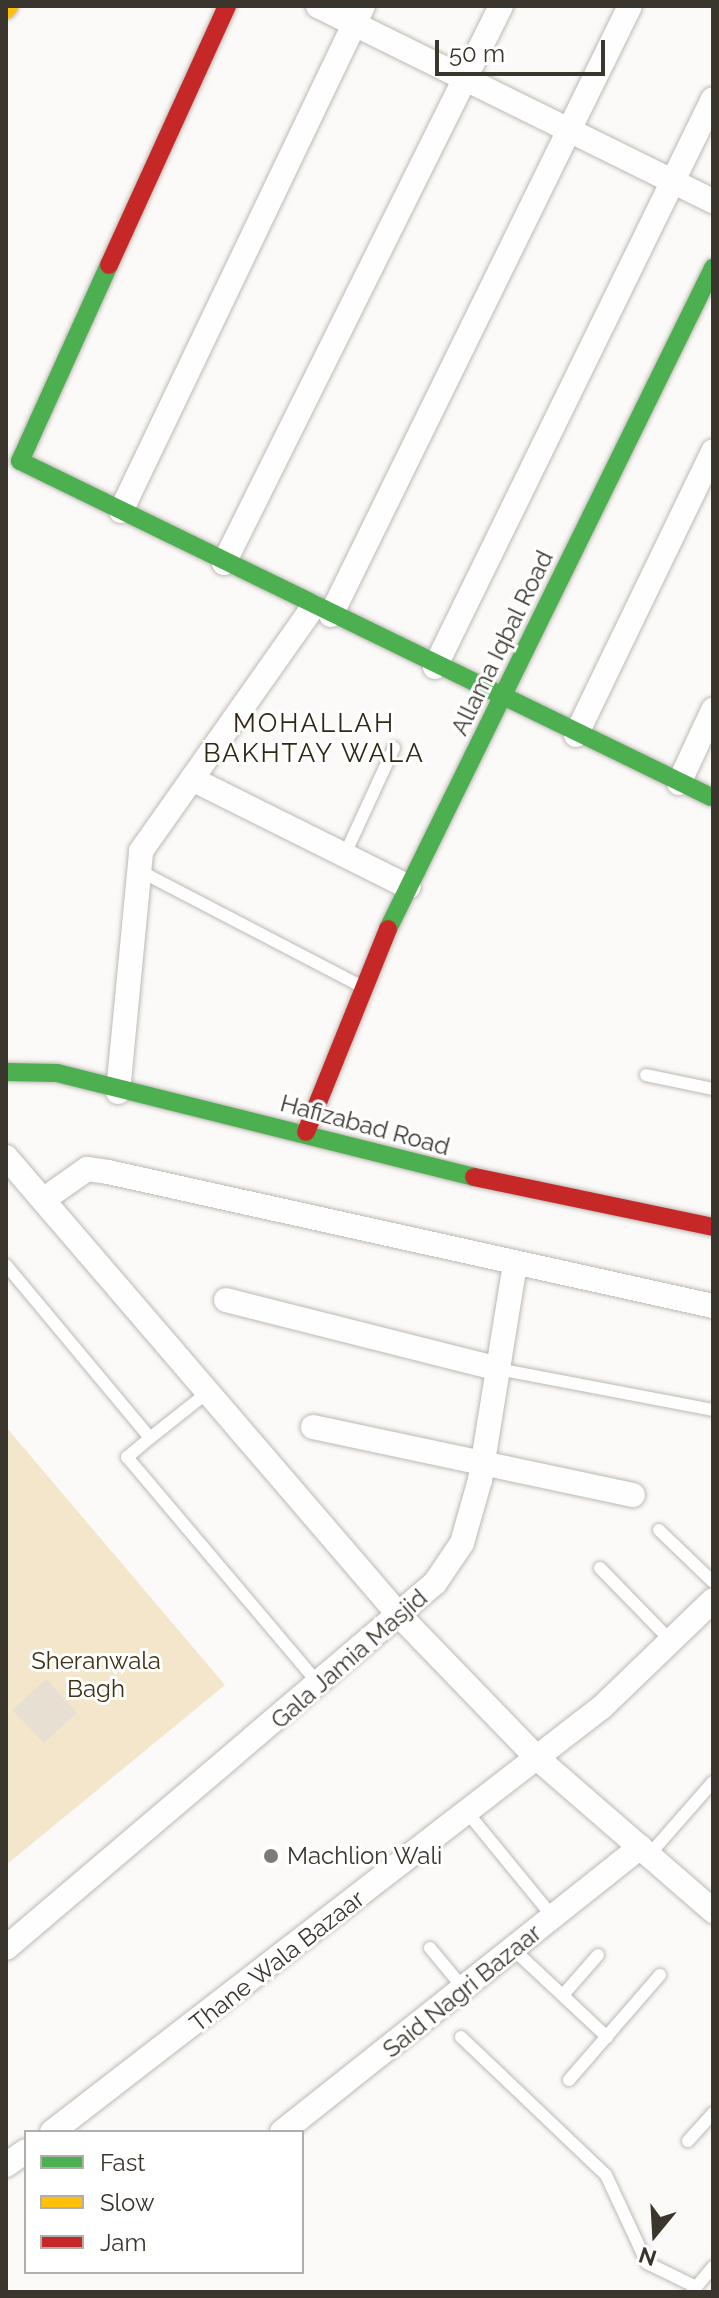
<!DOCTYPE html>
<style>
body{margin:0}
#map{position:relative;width:719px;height:2298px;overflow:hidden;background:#fcfaf8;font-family:Raleway,sans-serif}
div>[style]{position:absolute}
.green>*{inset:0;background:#f3e6cb}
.building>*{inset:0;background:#e7e0d2}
.roads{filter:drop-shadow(0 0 2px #bcb9b4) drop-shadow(0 0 2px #bcb9b4)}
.lane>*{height:12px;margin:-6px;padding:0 6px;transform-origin:6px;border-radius:6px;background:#fffefe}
.street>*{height:24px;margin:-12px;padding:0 12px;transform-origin:12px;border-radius:12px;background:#fffefe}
.fast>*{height:18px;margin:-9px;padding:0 9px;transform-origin:9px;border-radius:9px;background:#4caf50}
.slow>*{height:18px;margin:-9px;padding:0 9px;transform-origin:9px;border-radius:9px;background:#ffc107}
.jam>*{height:18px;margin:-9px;padding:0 9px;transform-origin:9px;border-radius:9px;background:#c62828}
.dots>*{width:22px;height:22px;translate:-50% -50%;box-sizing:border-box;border:4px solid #fff;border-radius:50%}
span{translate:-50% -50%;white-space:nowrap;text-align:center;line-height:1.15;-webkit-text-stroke:6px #fff;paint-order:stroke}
.street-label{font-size:24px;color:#3b362d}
.park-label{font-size:24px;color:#403214}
.poi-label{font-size:24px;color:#3b362d}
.left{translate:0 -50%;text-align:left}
.neighbourhood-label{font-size:26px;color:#312814;letter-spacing:2px}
.frame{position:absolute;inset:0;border:8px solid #3b362d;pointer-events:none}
.legend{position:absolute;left:24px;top:2130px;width:280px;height:144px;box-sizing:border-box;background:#fff;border:2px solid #b1afab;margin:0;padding:10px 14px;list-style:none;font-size:24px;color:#3b362d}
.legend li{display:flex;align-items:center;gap:16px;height:40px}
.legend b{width:40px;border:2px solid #b1afab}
.north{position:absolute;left:615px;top:2194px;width:80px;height:80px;-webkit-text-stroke:6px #fff;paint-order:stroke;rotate:198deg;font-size:22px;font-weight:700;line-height:32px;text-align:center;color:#3b362d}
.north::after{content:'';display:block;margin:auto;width:28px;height:36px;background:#3b362d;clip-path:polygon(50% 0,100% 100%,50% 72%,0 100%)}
.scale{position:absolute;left:435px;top:40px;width:170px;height:36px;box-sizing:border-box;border:4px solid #3b362d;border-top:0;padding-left:10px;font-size:24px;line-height:28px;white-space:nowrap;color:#3b362d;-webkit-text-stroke:6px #fff;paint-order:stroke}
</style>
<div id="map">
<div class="green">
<div style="clip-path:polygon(6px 1427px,225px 1685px,6px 1865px)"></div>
</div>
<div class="building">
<div style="clip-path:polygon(46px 1679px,77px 1713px,44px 1743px,12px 1710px)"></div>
</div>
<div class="roads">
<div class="lane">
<div style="left:345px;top:854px;width:117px;rotate:-65.2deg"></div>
<div style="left:138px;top:870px;width:249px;rotate:27.5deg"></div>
<div style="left:646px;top:1075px;width:68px;rotate:11.8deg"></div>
<div style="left:6px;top:1265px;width:225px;rotate:50.2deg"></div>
<div style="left:150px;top:1438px;width:30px;rotate:140deg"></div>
<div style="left:127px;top:1457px;width:297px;rotate:49.8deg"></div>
<div style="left:498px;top:1369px;width:219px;rotate:10.8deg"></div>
<div style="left:150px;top:1438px;width:74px;rotate:-38.4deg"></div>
<div style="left:659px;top:1530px;width:75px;rotate:43.9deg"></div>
<div style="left:600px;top:1568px;width:102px;rotate:45.8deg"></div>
<div style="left:467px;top:1812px;width:136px;rotate:50.7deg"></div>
<div style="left:649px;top:1855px;width:97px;rotate:-48.8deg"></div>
<div style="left:430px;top:1948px;width:53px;rotate:50.3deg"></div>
<div style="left:513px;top:1949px;width:129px;rotate:43.1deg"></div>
<div style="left:563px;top:1995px;width:53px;rotate:-48.8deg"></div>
<div style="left:461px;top:2037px;width:200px;rotate:43.6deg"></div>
<div style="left:606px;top:2175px;width:97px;rotate:65deg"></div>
<div style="left:647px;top:2263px;width:55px;rotate:26.1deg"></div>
<div style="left:569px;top:2080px;width:139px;rotate:-49.1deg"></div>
<div style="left:688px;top:2141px;width:38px;rotate:-48deg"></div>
<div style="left:692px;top:2292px;width:33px;rotate:-50deg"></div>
</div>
<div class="street">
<div style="left:318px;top:6px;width:441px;rotate:26.3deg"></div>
<div style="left:121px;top:511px;width:560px;rotate:-64.4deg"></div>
<div style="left:224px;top:563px;width:622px;rotate:-63.56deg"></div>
<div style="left:331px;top:615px;width:678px;rotate:-63.85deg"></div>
<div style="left:435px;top:667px;width:632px;rotate:-63.92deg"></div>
<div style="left:576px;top:735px;width:315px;rotate:-64.2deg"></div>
<div style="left:192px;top:779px;width:242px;rotate:26.5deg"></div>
<div style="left:679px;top:783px;width:81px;rotate:-65deg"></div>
<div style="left:118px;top:1092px;width:242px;rotate:-84.5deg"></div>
<div style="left:141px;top:851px;width:299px;rotate:-54.8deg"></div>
<div style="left:6px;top:1157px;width:605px;rotate:49.36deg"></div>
<div style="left:400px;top:1616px;width:196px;rotate:46deg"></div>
<div style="left:536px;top:1757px;width:235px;rotate:41deg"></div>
<div style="left:43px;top:1200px;width:54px;rotate:-35.2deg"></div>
<div style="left:87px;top:1169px;width:21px;rotate:8deg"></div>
<div style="left:108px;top:1172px;width:620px;rotate:12.49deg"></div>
<div style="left:226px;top:1300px;width:281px;rotate:14.2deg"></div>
<div style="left:313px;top:1427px;width:327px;rotate:12deg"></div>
<div style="left:6px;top:1948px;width:563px;rotate:-40.39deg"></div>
<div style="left:435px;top:1583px;width:48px;rotate:-56deg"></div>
<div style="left:462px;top:1543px;width:66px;rotate:-74.1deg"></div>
<div style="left:480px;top:1480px;width:219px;rotate:-80.8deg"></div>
<div style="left:52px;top:2132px;width:695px;rotate:-37.69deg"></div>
<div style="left:602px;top:1707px;width:154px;rotate:-43.9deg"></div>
<div style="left:282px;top:2132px;width:458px;rotate:-38.5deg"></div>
<div style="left:6px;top:2165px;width:24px;rotate:-35deg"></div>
</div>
<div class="fast">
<div style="left:109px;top:265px;width:215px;rotate:114.4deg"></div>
<div style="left:20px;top:461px;width:768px;rotate:25.93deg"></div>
<div style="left:388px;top:929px;width:737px;rotate:-63.82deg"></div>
<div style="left:6px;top:1072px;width:51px;rotate:1.1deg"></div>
<div style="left:57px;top:1073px;width:430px;rotate:14deg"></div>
</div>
<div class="slow">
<div style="left:6px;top:10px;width:5px;rotate:-53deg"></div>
</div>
<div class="jam">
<div style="left:109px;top:265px;width:285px;rotate:-65.5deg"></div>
<div style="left:306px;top:1132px;width:219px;rotate:-68deg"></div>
<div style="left:474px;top:1177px;width:244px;rotate:11.8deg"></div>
</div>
</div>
<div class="dots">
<div style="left:271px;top:1856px;background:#7f7b74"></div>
</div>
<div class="street-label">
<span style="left:502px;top:643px;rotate:-64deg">Allama Iqbal Road</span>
<span style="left:365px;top:1125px;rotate:15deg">Hafizabad Road</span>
<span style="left:349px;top:1659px;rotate:-41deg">Gala Jamia Masjid</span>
<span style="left:277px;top:1961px;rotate:-38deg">Thane Wala Bazaar</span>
<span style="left:462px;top:1991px;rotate:-39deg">Said Nagri Bazaar</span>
</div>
<div class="park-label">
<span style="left:96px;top:1675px">Sheranwala<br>Bagh</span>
</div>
<div class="poi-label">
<span class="left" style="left:287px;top:1856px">Machlion Wali</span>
</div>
<div class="neighbourhood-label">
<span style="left:314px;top:739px">MOHALLAH<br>BAKHTAY WALA</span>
</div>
<div class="frame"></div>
<ul class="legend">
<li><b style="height:10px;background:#4caf50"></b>Fast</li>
<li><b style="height:10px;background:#ffc107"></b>Slow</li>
<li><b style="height:10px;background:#c62828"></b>Jam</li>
</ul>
<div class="north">N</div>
<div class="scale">50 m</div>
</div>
